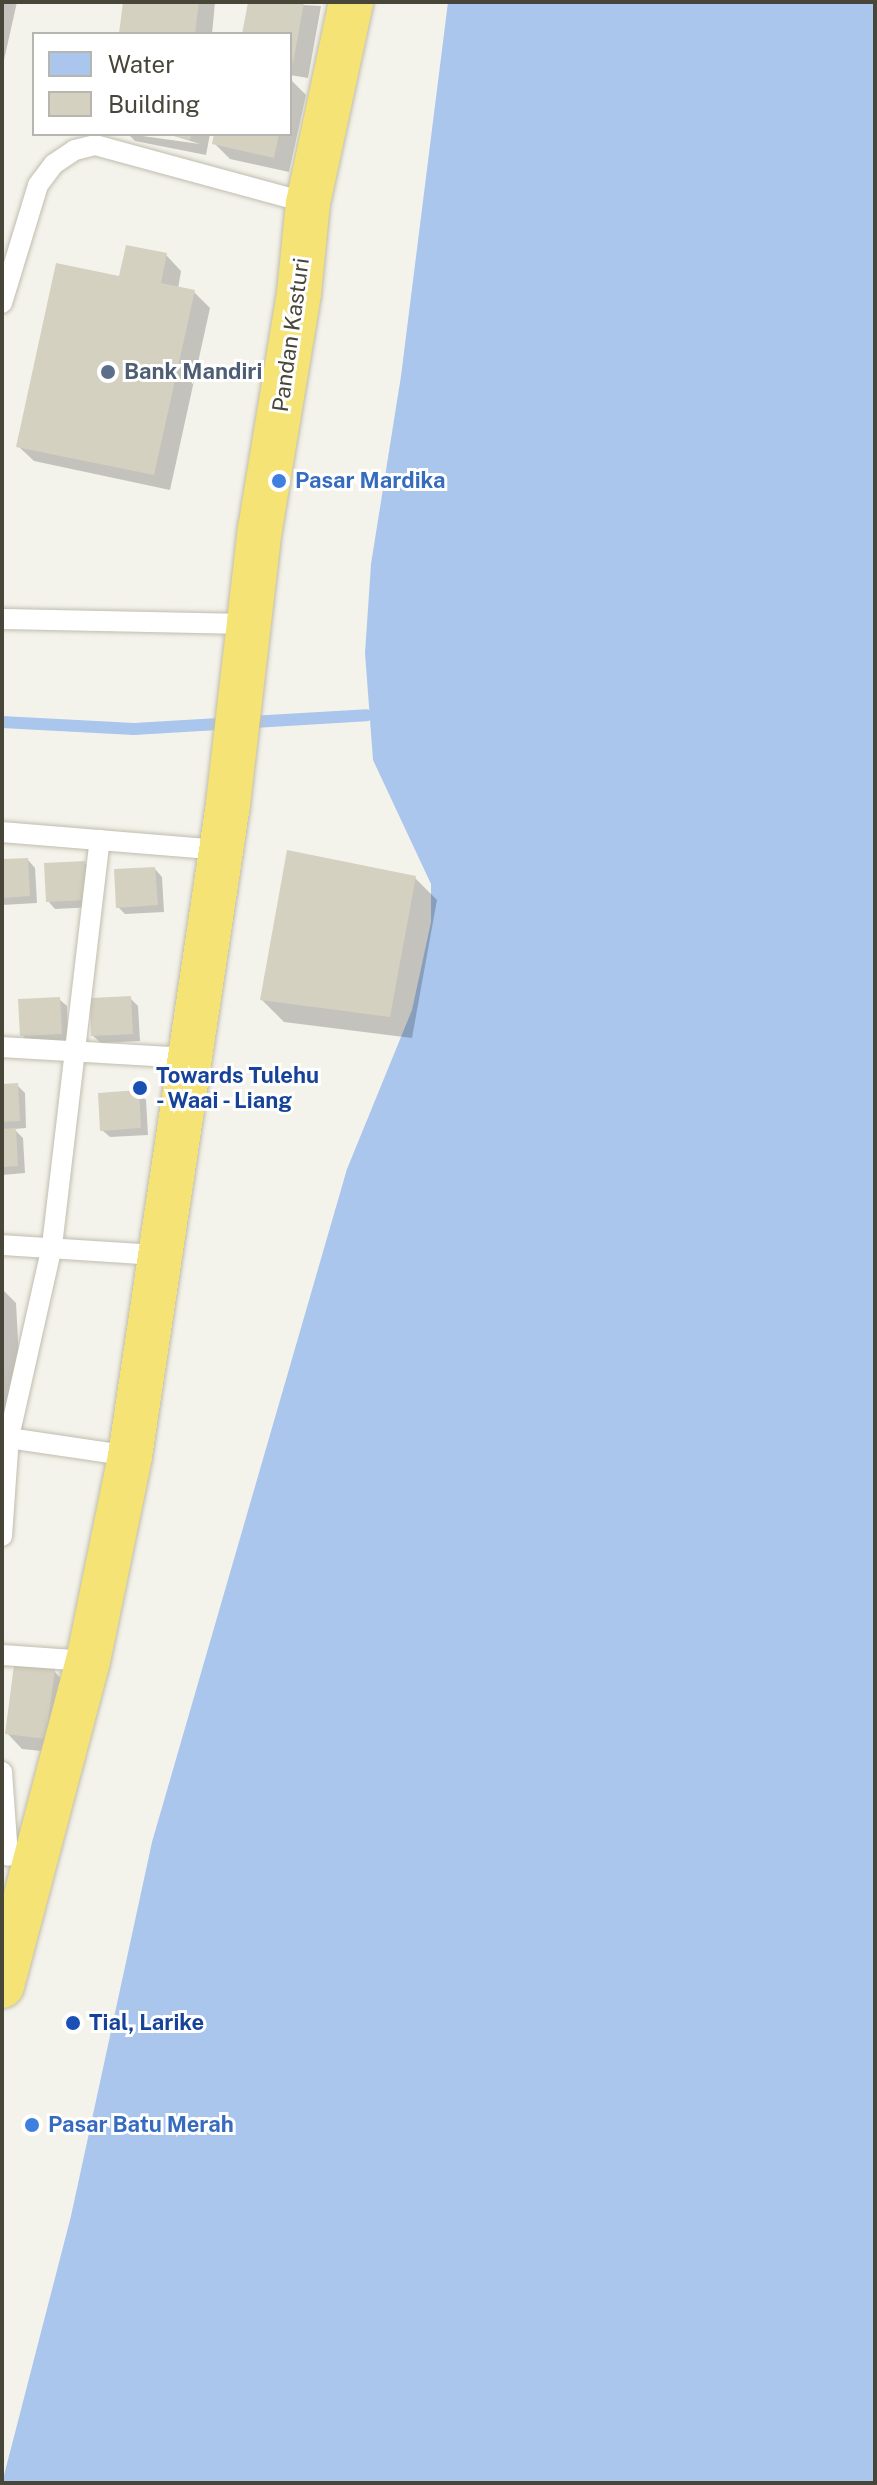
<!DOCTYPE html>
<style>
body{margin:0}
#map{position:relative;width:877px;height:2485px;overflow:hidden;background:#f4f3eb;font-family:"Public Sans",sans-serif}
div>[style]{position:absolute}
.water>*{inset:0;background:#abc6ed}
.shadow>*{inset:0;background:#0003}
.stream>*{height:12px;margin:-6px;padding:0 6px;transform-origin:6px;border-radius:6px;background:#abc6ed}
.building>*{inset:0;background:#d5d1c1}
.roads{filter:drop-shadow(0 0 2px #c0bdae) drop-shadow(0 0 2px #c0bdae)}
.lane>*{height:20px;margin:-10px;padding:0 10px;transform-origin:10px;border-radius:10px;background:#fff}
.highway>*{height:44px;margin:-22px;padding:0 22px;transform-origin:22px;border-radius:22px;background:#f5e375}
.dots>*{width:22px;height:22px;translate:-50% -50%;box-sizing:border-box;border:4px solid #fff;border-radius:50%}
span{translate:-50% -50%;white-space:nowrap;text-align:center;line-height:1.15;-webkit-text-stroke:6px #fff;paint-order:stroke}
.street-label{font-size:22px;color:#484539}
.service-label{font-size:22px;color:#4e5e75;font-weight:700}
.left{translate:0 -50%;text-align:left}
.shop-label{font-size:22px;color:#366cbe;font-weight:700}
.transit-label{font-size:22px;color:#164399;font-weight:700}
.frame{position:absolute;inset:0;border:4px solid #484539;pointer-events:none}
.legend{position:absolute;left:32px;top:32px;width:260px;height:104px;box-sizing:border-box;background:#fff;border:2px solid #b6b5b0;margin:0;padding:10px 14px;list-style:none;font-size:24px;color:#484539}
.legend li{display:flex;align-items:center;gap:16px;height:40px}
.legend b{width:40px;border:2px solid #b6b5b0}
</style>
<div id="map">
<div class="water">
<div style="clip-path:polygon(448px 2px,875px 2px,875px 2483px,2px 2483px,71px 2216px,152px 1842px,347px 1169px,412px 1010px,431px 922px,431px 884px,373px 760px,365px 653px,371px 564px,401px 376px)"></div>
</div>
<div class="shadow">
<div style="clip-path:polygon(2px 2px,17px 2px,2px 69px)"></div>
<div style="clip-path:polygon(125px 2px,215px 2px,212px 34px,123px 34px)"></div>
<div style="clip-path:polygon(250px 2px,321px 6px,308px 78px,290px 75px,290px 34px,244px 34px)"></div>
<div style="clip-path:polygon(290px 79px,306px 95px,289px 172px,230px 159px,214px 143px,216px 134px,290px 134px)"></div>
<div style="clip-path:polygon(128px 134px,200px 144px,168px 134px,210px 134px,206px 155px,135px 141px)"></div>
<div style="clip-path:polygon(166px 255px,181px 271px,178px 289px,194px 292px,210px 308px,170px 490px,34px 461px,18px 446px,121px 278px)"></div>
<div style="clip-path:polygon(28px 860px,35px 868px,37px 903px,2px 905px,2px 861px)"></div>
<div style="clip-path:polygon(85px 863px,92px 871px,94px 907px,55px 909px,48px 901px)"></div>
<div style="clip-path:polygon(155px 869px,162px 877px,164px 912px,125px 914px,118px 907px)"></div>
<div style="clip-path:polygon(415px 878px,437px 900px,412px 1038px,284px 1022px,262px 1000px)"></div>
<div style="clip-path:polygon(130px 998px,138px 1006px,140px 1041px,101px 1043px,93px 1036px)"></div>
<div style="clip-path:polygon(59px 999px,67px 1006px,68px 1041px,30px 1043px,22px 1035px)"></div>
<div style="clip-path:polygon(17px 1085px,25px 1093px,26px 1128px,14px 1129px,23px 1138px,25px 1173px,2px 1175px,2px 1086px)"></div>
<div style="clip-path:polygon(138px 1092px,146px 1100px,148px 1135px,110px 1137px,102px 1130px)"></div>
<div style="clip-path:polygon(2px 1289px,16px 1303px,23px 1433px,2px 1434px)"></div>
<div style="clip-path:polygon(54px 1671px,69px 1687px,61px 1753px,22px 1749px,7px 1733px)"></div>
</div>
<div class="stream">
<div style="left:2px;top:722px;width:132px;rotate:3deg"></div>
<div style="left:134px;top:729px;width:233px;rotate:-3.4deg"></div>
</div>
<div class="building">
<div style="clip-path:polygon(123px 2px,199px 2px,195px 34px,119px 33px)"></div>
<div style="clip-path:polygon(248px 2px,304px 2px,293px 64px,290px 34px,242px 34px)"></div>
<div style="clip-path:polygon(166px 134px,192px 134px,190px 140px)"></div>
<div style="clip-path:polygon(214px 134px,279px 134px,274px 158px,212px 144px)"></div>
<div style="clip-path:polygon(126px 245px,167px 253px,161px 283px,195px 290px,154px 475px,16px 447px,56px 263px,119px 276px)"></div>
<div style="clip-path:polygon(287px 850px,416px 876px,390px 1017px,260px 1000px)"></div>
<div style="clip-path:polygon(28px 858px,30px 896px,2px 898px,2px 859px)"></div>
<div style="clip-path:polygon(85px 861px,87px 900px,46px 902px,44px 863px)"></div>
<div style="clip-path:polygon(155px 867px,158px 905px,116px 908px,114px 869px)"></div>
<div style="clip-path:polygon(131px 996px,133px 1034px,91px 1036px,90px 998px)"></div>
<div style="clip-path:polygon(60px 997px,62px 1034px,20px 1036px,18px 999px)"></div>
<div style="clip-path:polygon(18px 1083px,20px 1121px,2px 1122px,2px 1084px)"></div>
<div style="clip-path:polygon(139px 1090px,141px 1128px,100px 1131px,98px 1093px)"></div>
<div style="clip-path:polygon(16px 1128px,18px 1166px,2px 1167px,2px 1129px)"></div>
<div style="clip-path:polygon(14px 1665px,55px 1669px,46px 1739px,5px 1734px)"></div>
</div>
<div class="roads">
<div class="lane">
<div style="left:2px;top:303px;width:123px;rotate:-73deg"></div>
<div style="left:38px;top:185px;width:26px;rotate:-53deg"></div>
<div style="left:54px;top:164px;width:25px;rotate:-34deg"></div>
<div style="left:75px;top:150px;width:21px;rotate:-14deg"></div>
<div style="left:95px;top:145px;width:221px;rotate:15.2deg"></div>
<div style="left:2px;top:619px;width:246px;rotate:1.2deg"></div>
<div style="left:2px;top:832px;width:220px;rotate:4.7deg"></div>
<div style="left:2px;top:1047px;width:184px;rotate:3.4deg"></div>
<div style="left:2px;top:1245px;width:156px;rotate:3.7deg"></div>
<div style="left:2px;top:1437px;width:129px;rotate:8.4deg"></div>
<div style="left:2px;top:1536px;width:99px;rotate:-86deg"></div>
<div style="left:9px;top:1437px;width:196px;rotate:-77.3deg"></div>
<div style="left:52px;top:1246px;width:409px;rotate:-83.3deg"></div>
<div style="left:2px;top:1655px;width:86px;rotate:4deg"></div>
<div style="left:2px;top:1772px;width:84px;rotate:85.9deg"></div>
</div>
<div class="highway">
<div style="left:2px;top:1986px;width:336px;rotate:-75.2deg"></div>
<div style="left:88px;top:1661px;width:209px;rotate:-78.4deg"></div>
<div style="left:130px;top:1456px;width:659px;rotate:-81.45deg"></div>
<div style="left:228px;top:804px;width:277px;rotate:-83.4deg"></div>
<div style="left:260px;top:529px;width:239px;rotate:-80.6deg"></div>
<div style="left:299px;top:293px;width:90px;rotate:-84.3deg"></div>
<div style="left:308px;top:203px;width:206px;rotate:-77.9deg"></div>
</div>
</div>
<div class="dots">
<div style="left:108px;top:372px;background:#5c6f8a"></div>
<div style="left:279px;top:481px;background:#3f7fe0"></div>
<div style="left:140px;top:1088px;background:#1a4fb4"></div>
<div style="left:73px;top:2023px;background:#1a4fb4"></div>
<div style="left:32px;top:2125px;background:#3f7fe0"></div>
</div>
<div class="street-label">
<span style="left:291px;top:335px;rotate:-82deg">Pandan Kasturi</span>
</div>
<div class="service-label">
<span class="left" style="left:124px;top:372px">Bank Mandiri</span>
</div>
<div class="shop-label">
<span class="left" style="left:295px;top:481px">Pasar Mardika</span>
<span class="left" style="left:48px;top:2125px">Pasar Batu Merah</span>
</div>
<div class="transit-label">
<span class="left" style="left:156px;top:1088px">Towards Tulehu<br>- Waai - Liang</span>
<span class="left" style="left:89px;top:2023px">Tial, Larike</span>
</div>
<div class="frame"></div>
<ul class="legend">
<li><b style="height:22px;background:#abc6ed"></b>Water</li>
<li><b style="height:22px;background:#d5d1c1"></b>Building</li>
</ul>
</div>
